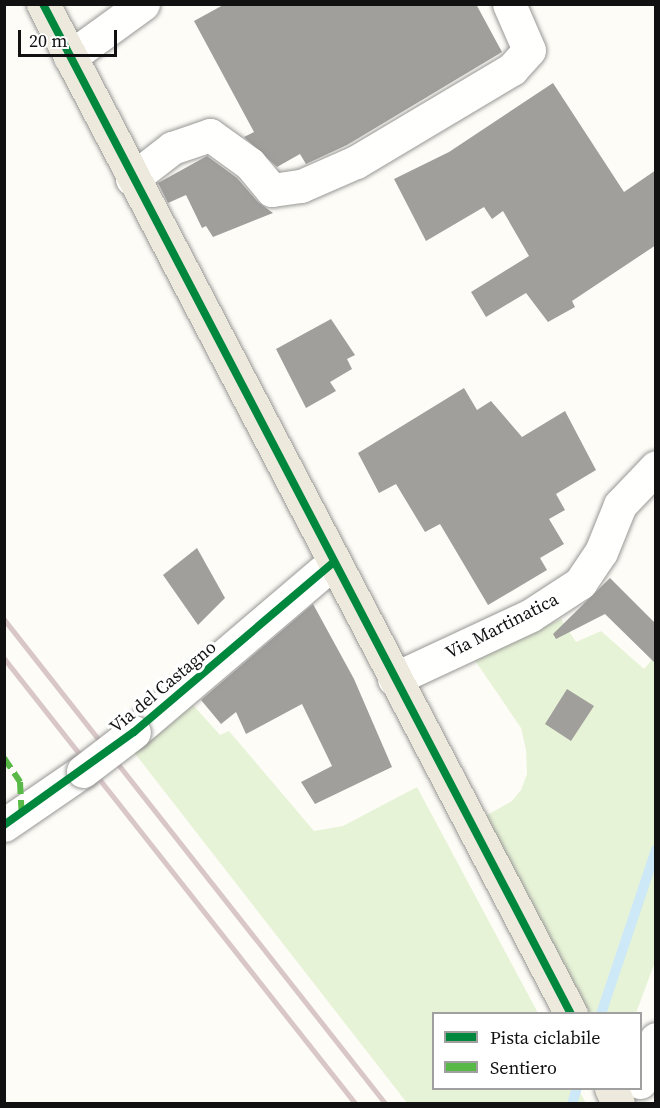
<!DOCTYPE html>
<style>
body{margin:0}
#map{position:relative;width:660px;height:1108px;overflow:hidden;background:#fdfcf7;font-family:"Source Serif 4",serif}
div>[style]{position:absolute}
.green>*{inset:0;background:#e7f3d7}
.stream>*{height:10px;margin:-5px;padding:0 5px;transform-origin:5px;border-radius:5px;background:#cde8f7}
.building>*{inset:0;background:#a19f9c}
.roads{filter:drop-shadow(0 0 2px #979795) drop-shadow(0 0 2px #979795)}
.minor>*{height:33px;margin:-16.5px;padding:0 16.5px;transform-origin:16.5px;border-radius:16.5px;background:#fffffe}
.major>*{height:33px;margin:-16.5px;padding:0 16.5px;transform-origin:16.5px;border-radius:16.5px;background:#ede9dc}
.rail>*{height:4.5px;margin:-2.25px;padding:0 2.25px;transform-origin:2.25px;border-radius:2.25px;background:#d9c6c7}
.bridges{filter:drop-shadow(0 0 2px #979795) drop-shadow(0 0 2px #979795)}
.minor-bridge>*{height:33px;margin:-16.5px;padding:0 16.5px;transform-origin:16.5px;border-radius:16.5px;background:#fffffe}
.quiet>*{height:6px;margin-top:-3px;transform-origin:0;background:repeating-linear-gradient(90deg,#58b947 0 12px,transparent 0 18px)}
.cycleway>*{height:8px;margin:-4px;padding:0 4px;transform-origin:4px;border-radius:4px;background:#00873e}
span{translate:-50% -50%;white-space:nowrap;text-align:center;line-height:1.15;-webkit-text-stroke:6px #fff;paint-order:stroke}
.street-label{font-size:18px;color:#111}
.frame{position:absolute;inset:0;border:6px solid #111;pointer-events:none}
.legend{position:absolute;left:432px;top:1012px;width:210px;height:78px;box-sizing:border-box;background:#fff;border:2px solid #a0a0a0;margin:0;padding:8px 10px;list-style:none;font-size:18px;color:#111}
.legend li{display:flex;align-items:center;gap:12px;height:30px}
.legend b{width:30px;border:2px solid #a0a0a0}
.scale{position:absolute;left:18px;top:30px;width:99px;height:27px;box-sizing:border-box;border:3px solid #111;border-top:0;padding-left:8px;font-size:18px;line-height:21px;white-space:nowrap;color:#111;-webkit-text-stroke:4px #fff;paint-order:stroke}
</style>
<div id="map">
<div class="green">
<div style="clip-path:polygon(561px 619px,576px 642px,601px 631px,644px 669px,655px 656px,655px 962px,636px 1013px,587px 1013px,480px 819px,512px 801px,521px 790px,527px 774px,526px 750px,521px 728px,474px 659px)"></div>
<div style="clip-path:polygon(193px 705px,220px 735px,229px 731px,314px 831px,343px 826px,417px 787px,538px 1013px,434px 1014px,434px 1088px,578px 1089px,586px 1103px,407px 1103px,133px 751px)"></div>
</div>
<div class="stream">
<div style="left:601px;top:1014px;width:173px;rotate:-71.5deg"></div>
<div style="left:572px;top:1104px;width:17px;rotate:-73deg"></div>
</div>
<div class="building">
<div style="clip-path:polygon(225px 4px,476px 4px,502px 52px,347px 145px,306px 164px,300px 154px,277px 167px,244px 137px,254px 132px,194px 21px)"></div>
<div style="clip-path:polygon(553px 83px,624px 192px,656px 170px,656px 245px,572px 301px,575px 307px,548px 322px,526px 293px,486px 317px,471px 292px,529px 256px,503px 211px,492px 219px,484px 207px,426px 241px,394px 179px,449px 152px)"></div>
<div style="clip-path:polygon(207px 156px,237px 178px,258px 202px,273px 213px,213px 237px,206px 226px,202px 228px,186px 195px,168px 203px,158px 183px)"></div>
<div style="clip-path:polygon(331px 319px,355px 355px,347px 359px,352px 369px,330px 382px,336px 391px,306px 408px,276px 349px)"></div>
<div style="clip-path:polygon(464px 388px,477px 410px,491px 401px,522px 437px,565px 411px,596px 470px,556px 494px,565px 510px,549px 519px,564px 544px,540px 558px,547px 570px,488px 605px,440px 524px,425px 532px,396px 484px,379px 493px,358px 453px)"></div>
<div style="clip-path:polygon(197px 548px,225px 598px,198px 625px,163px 575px)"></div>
<div style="clip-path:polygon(610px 578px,656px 624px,656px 664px,605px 614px,556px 639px,553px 634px)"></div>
<div style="clip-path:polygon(313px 604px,354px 679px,392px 767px,315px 804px,301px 782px,332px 766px,302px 704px,246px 734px,236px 712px,221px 724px,201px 700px)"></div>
<div style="clip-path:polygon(567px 689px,594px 706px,571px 741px,545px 724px)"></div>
</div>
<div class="roads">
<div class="minor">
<div style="left:70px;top:57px;width:90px;rotate:-36deg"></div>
<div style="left:132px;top:179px;width:51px;rotate:-37.8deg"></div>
<div style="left:172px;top:148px;width:40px;rotate:-18.9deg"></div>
<div style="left:210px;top:135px;width:49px;rotate:35.9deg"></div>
<div style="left:250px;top:164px;width:34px;rotate:50deg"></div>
<div style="left:272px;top:190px;width:29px;rotate:-8deg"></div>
<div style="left:301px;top:186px;width:60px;rotate:-23.6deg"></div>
<div style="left:356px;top:162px;width:182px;rotate:-30.8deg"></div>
<div style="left:512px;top:69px;width:25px;rotate:-48deg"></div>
<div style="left:529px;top:50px;width:50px;rotate:-113.5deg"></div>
<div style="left:394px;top:679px;width:151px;rotate:-25deg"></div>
<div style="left:531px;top:615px;width:59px;rotate:-33.1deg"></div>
<div style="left:580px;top:583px;width:37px;rotate:-56deg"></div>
<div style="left:601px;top:552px;width:51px;rotate:-68deg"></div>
<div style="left:620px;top:505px;width:52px;rotate:-46.5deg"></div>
<div style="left:134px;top:732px;width:262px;rotate:-40.4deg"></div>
<div style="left:4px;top:825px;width:96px;rotate:-34.4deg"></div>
<div style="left:640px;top:1082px;width:46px;rotate:-69.6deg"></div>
</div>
<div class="major">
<div style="left:43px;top:4px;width:1140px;rotate:62.4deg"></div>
<div style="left:611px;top:1088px;width:17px;rotate:66deg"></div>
</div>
</div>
<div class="rail">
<div style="left:4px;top:619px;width:617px;rotate:51.78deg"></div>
<div style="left:4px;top:658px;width:568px;rotate:51.72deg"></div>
</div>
<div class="bridges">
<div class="minor-bridge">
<div style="left:83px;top:771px;width:64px;rotate:-37.4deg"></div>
</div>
</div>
<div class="quiet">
<div style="left:4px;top:758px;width:29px;rotate:56deg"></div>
<div style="left:20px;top:782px;width:33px;rotate:87deg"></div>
</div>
<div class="cycleway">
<div style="left:43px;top:4px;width:1140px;rotate:62.4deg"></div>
<div style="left:4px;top:825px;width:160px;rotate:-35.6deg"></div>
<div style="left:134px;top:732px;width:262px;rotate:-40.4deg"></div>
</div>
<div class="street-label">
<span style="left:502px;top:626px;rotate:-27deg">Via Martinatica</span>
<span style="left:163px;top:687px;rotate:-40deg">Via del Castagno</span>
</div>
<div class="frame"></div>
<ul class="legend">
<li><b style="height:8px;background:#00873e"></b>Pista ciclabile</li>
<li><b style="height:8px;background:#58b947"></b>Sentiero</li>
</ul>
<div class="scale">20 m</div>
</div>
